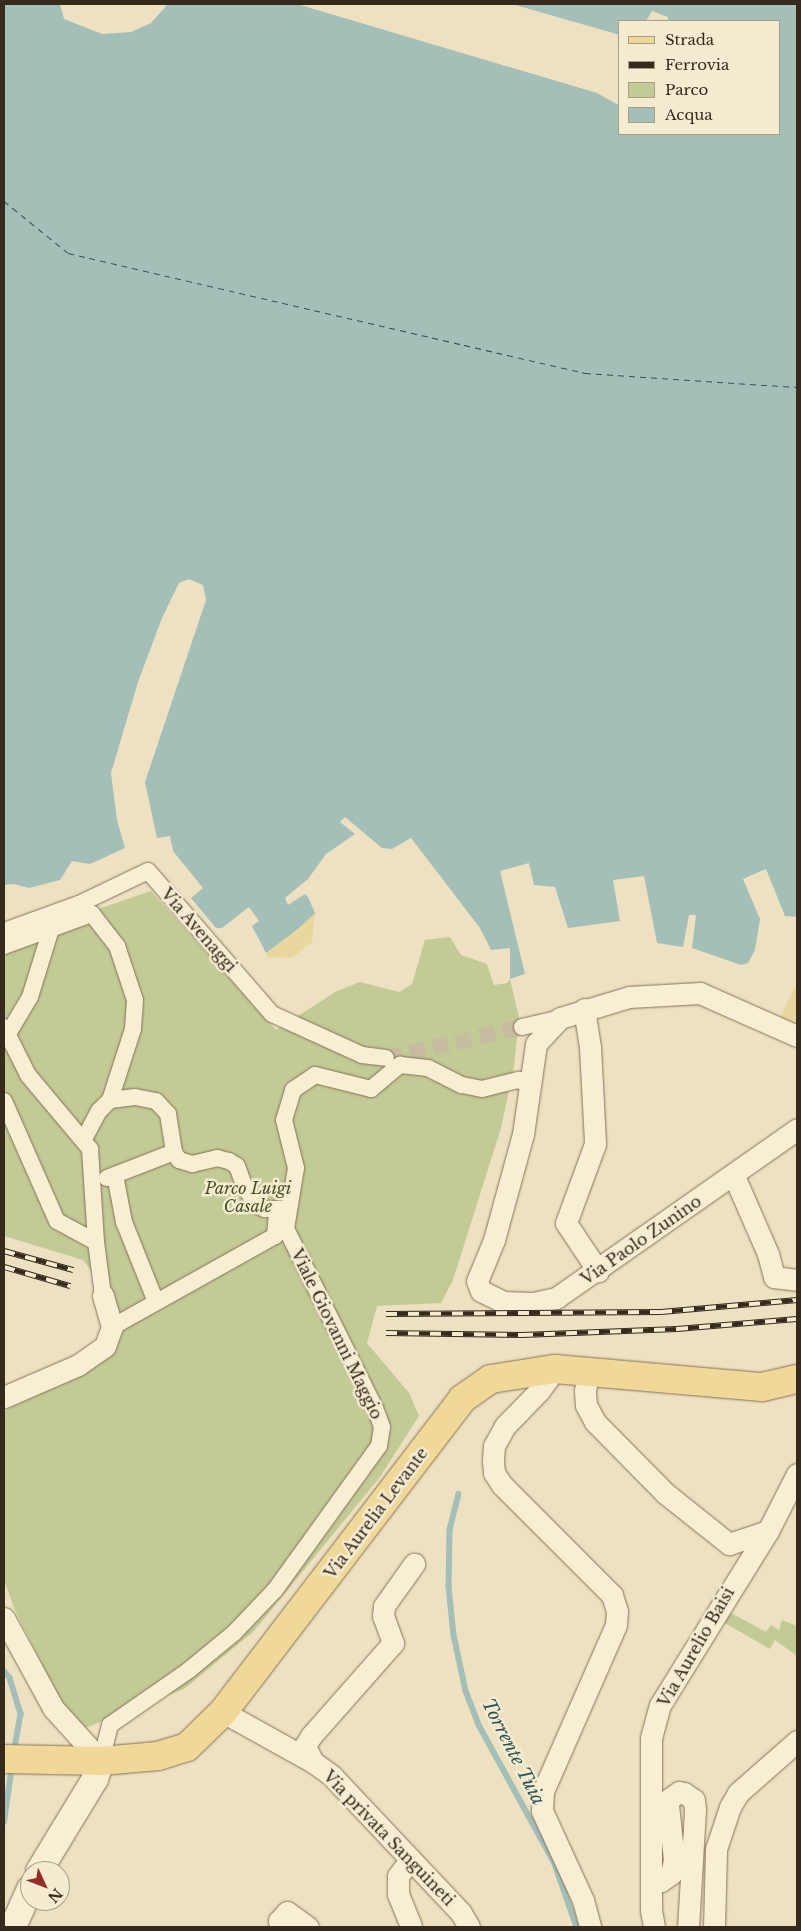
<!DOCTYPE html>
<style>
body{margin:0}
#map{position:relative;width:801px;height:1931px;overflow:hidden;background:#ede1c1;font-family:"Libre Baskerville",serif}
div>[style]{position:absolute}
.green>*{inset:0;background:#c2ca95}
.sand>*{inset:0;background:#e9d79e}
.water>*{inset:0;background:#a4bfb8}
.stream>*{height:5.5px;margin:-2.75px;padding:0 2.75px;transform-origin:2.75px;border-radius:2.75px;background:#a4bfb8}
.ferry>*{height:1px;margin-top:-0.5px;transform-origin:0;background:repeating-linear-gradient(90deg,#2c5554 0 6px,transparent 0 11px)}
.pedestrian-tunnel>*{height:16px;margin-top:-8px;transform-origin:0;background:repeating-linear-gradient(90deg,#c8bca0 0 16px,transparent 0 24px)}
.roads{filter:drop-shadow(0 0 1px #867259) drop-shadow(0 0 1px #867259)}
.pedestrian>*{height:16px;margin:-8px;padding:0 8px;transform-origin:8px;border-radius:8px;background:#f8eed4}
.minor>*{height:21px;margin:-10.5px;padding:0 10.5px;transform-origin:10.5px;border-radius:10.5px;background:#f8eed4}
.tertiary>*{height:26px;margin:-13px;padding:0 13px;transform-origin:13px;border-radius:13px;background:#f8eed4}
.primary>*{height:28px;margin:-14px;padding:0 14px;transform-origin:14px;border-radius:14px;background:#f0d899}
.rail>*{height:5.5px;margin-top:-2.75px;transform-origin:0;background:repeating-linear-gradient(90deg,#f4ebd0 0 11px,#362a1d 0 22px);box-sizing:border-box;border-block:1px solid #362a1d}
span{translate:-50% -50%;white-space:nowrap;text-align:center;line-height:1.15;-webkit-text-stroke:5px #f4ebd0;paint-order:stroke}
.street-label{font-size:16px;color:#362a1d}
.park-label{font-size:16px;color:#455224;font-style:italic}
.water-label{font-size:18px;color:#2c5554;font-style:italic}
.frame{position:absolute;inset:0;border:5px solid #362a1d;pointer-events:none}
.legend{position:absolute;left:618px;top:20px;width:162px;height:115px;box-sizing:border-box;background:#f4ebd0;border:1px solid #a89e88;margin:0;padding:6px 9px;list-style:none;font-size:15px;color:#362a1d}
.legend li{display:flex;align-items:center;gap:10px;height:25px}
.legend b{width:25px;border:1px solid #a89e88}
.north{position:absolute;left:20px;top:1861px;width:50px;height:50px;box-sizing:border-box;background:#f4ebd0;border:1px solid #a89e88;border-radius:50%;rotate:133deg;font-size:14px;font-weight:700;line-height:20px;text-align:center;color:#362a1d}
.north::after{content:'';display:block;margin:auto;width:18px;height:22px;background:#942d2a;clip-path:polygon(50% 0,100% 100%,50% 72%,0 100%)}
</style>
<div id="map">
<div class="green">
<div style="clip-path:polygon(151px 891px,276px 1030px,337px 991px,360px 982px,399px 992px,412px 984px,425px 940px,450px 937px,461px 955px,487px 964px,494px 985px,507px 983px,510px 979px,519px 1018px,514px 1067px,501px 1128px,453px 1280px,441px 1303px,377px 1306px,367px 1343px,409px 1393px,419px 1416px,380px 1477px,254px 1631px,184px 1689px,85px 1728px,63px 1706px,14px 1608px,4px 1580px,4px 1411px,101px 1363px,115px 1352px,118px 1332px,116px 1304px,83px 1260px,4px 1236px,4px 941px)"></div>
<div style="clip-path:polygon(722px 1608px,766px 1632px,771px 1625px,779px 1630px,782px 1620px,797px 1626px,797px 1656px,775px 1640px,770px 1649px,716px 1618px)"></div>
</div>
<div class="sand">
<div style="clip-path:polygon(315px 913px,312px 942px,292px 958px,269px 957px,266px 953px)"></div>
<div style="clip-path:polygon(794px 988px,797px 988px,797px 1025px,780px 1018px)"></div>
</div>
<div class="water">
<div style="clip-path:polygon(4px 4px,60px 4px,64px 19px,102px 34px,131px 32px,151px 23px,168px 4px,297px 4px,597px 93px,620px 106px,620px 134px,780px 134px,780px 21px,668px 21px,668px 17px,652px 11px,646px 21px,620px 21px,620px 35px,512px 4px,797px 4px,797px 917px,785px 916px,766px 869px,743px 879px,760px 919px,755px 950px,748px 963px,741px 965px,692px 948px,696px 915px,689px 915px,683px 947px,657px 943px,644px 876px,613px 880px,620px 921px,568px 928px,555px 887px,534px 885px,529px 863px,500px 871px,525px 974px,510px 979px,510px 948px,491px 950px,480px 928px,411px 838px,392px 849px,382px 848px,345px 817px,340px 822px,355px 834px,326px 854px,308px 879px,285px 898px,288px 905px,305px 894px,308px 897px,315px 913px,299px 928px,266px 953px,252px 926px,259px 921px,249px 907px,222px 928px,216px 928px,191px 898px,203px 888px,173px 851px,170px 836px,157px 838px,145px 782px,206px 600px,203px 585px,189px 579px,179px 583px,162px 618px,138px 682px,111px 773px,117px 820px,125px 848px,90px 864px,72px 861px,60px 880px,29px 888px,14px 884px,4px 885px)"></div>
</div>
<div class="stream">
<div style="left:459px;top:1494px;width:38px;rotate:104deg"></div>
<div style="left:450px;top:1531px;width:56px;rotate:91deg"></div>
<div style="left:449px;top:1587px;width:48px;rotate:84.1deg"></div>
<div style="left:454px;top:1635px;width:57px;rotate:77.9deg"></div>
<div style="left:466px;top:1691px;width:36px;rotate:69deg"></div>
<div style="left:479px;top:1725px;width:158px;rotate:61.3deg"></div>
<div style="left:555px;top:1864px;width:67px;rotate:70.8deg"></div>
<div style="left:4px;top:1671px;width:9px;rotate:49deg"></div>
<div style="left:10px;top:1678px;width:38px;rotate:73deg"></div>
<div style="left:21px;top:1714px;width:39px;rotate:100deg"></div>
<div style="left:4px;top:1822px;width:57px;rotate:-81.9deg"></div>
</div>
<div class="ferry">
<div style="left:4px;top:201px;width:82px;rotate:39.1deg"></div>
<div style="left:68px;top:253px;width:531px;rotate:13.07deg"></div>
<div style="left:585px;top:373px;width:212px;rotate:3.8deg"></div>
</div>
<div class="pedestrian-tunnel">
<div style="left:386px;top:1058px;width:139px;rotate:-12.8deg"></div>
</div>
<div class="roads">
<div class="pedestrian">
<div style="left:4px;top:931px;width:80px;rotate:-19.8deg"></div>
<div style="left:79px;top:904px;width:76px;rotate:-25.6deg"></div>
<div style="left:148px;top:871px;width:189px;rotate:49.1deg"></div>
<div style="left:272px;top:1014px;width:99px;rotate:24.5deg"></div>
<div style="left:362px;top:1055px;width:24px;rotate:7deg"></div>
<div style="left:4px;top:946px;width:94px;rotate:-20deg"></div>
<div style="left:92px;top:914px;width:41px;rotate:52deg"></div>
<div style="left:117px;top:946px;width:57px;rotate:71.6deg"></div>
<div style="left:135px;top:1000px;width:29px;rotate:94deg"></div>
<div style="left:133px;top:1029px;width:75px;rotate:107.9deg"></div>
<div style="left:110px;top:1100px;width:25px;rotate:-7deg"></div>
<div style="left:135px;top:1097px;width:21px;rotate:11deg"></div>
<div style="left:156px;top:1101px;width:18px;rotate:47deg"></div>
<div style="left:168px;top:1114px;width:38px;rotate:81deg"></div>
<div style="left:174px;top:1152px;width:9px;rotate:58deg"></div>
<div style="left:179px;top:1160px;width:14px;rotate:17deg"></div>
<div style="left:192px;top:1164px;width:26px;rotate:-13deg"></div>
<div style="left:217px;top:1158px;width:12px;rotate:14deg"></div>
<div style="left:229px;top:1161px;width:9px;rotate:32deg"></div>
<div style="left:237px;top:1166px;width:23px;rotate:70deg"></div>
<div style="left:245px;top:1188px;width:22px;rotate:54deg"></div>
<div style="left:258px;top:1206px;width:8px;rotate:23deg"></div>
<div style="left:265px;top:1209px;width:24px"></div>
<div style="left:4px;top:1027px;width:54px;rotate:63.4deg"></div>
<div style="left:28px;top:1075px;width:97px;rotate:50deg"></div>
<div style="left:90px;top:1149px;width:93px;rotate:86.3deg"></div>
<div style="left:522px;top:1027px;width:39px;rotate:-13deg"></div>
<div style="left:8px;top:1034px;width:43px;rotate:-59.3deg"></div>
<div style="left:30px;top:997px;width:71px;rotate:-72.8deg"></div>
<div style="left:4px;top:1101px;width:131px;rotate:66.2deg"></div>
<div style="left:57px;top:1221px;width:44px;rotate:28.3deg"></div>
<div style="left:96px;top:1242px;width:53px;rotate:82.5deg"></div>
<div style="left:84px;top:1139px;width:32px;rotate:-62deg"></div>
<div style="left:99px;top:1111px;width:16px;rotate:-45deg"></div>
<div style="left:115px;top:1175px;width:48px;rotate:79.2deg"></div>
<div style="left:124px;top:1222px;width:86px;rotate:68.2deg"></div>
<div style="left:107px;top:1178px;width:72px;rotate:-21.2deg"></div>
<div style="left:112px;top:1327px;width:187px;rotate:-29.2deg"></div>
<div style="left:275px;top:1236px;width:25px;rotate:-85deg"></div>
<div style="left:101px;top:1761px;width:37px;rotate:-76deg"></div>
<div style="left:110px;top:1725px;width:96px;rotate:-34.8deg"></div>
<div style="left:189px;top:1670px;width:58px;rotate:-39.4deg"></div>
<div style="left:234px;top:1633px;width:59px;rotate:-46.4deg"></div>
<div style="left:275px;top:1590px;width:178px;rotate:-54.2deg"></div>
<div style="left:379px;top:1446px;width:19px;rotate:-81deg"></div>
<div style="left:382px;top:1427px;width:20px;rotate:-110deg"></div>
<div style="left:375px;top:1408px;width:200px;rotate:-116.4deg"></div>
<div style="left:286px;top:1229px;width:62px;rotate:-80.7deg"></div>
<div style="left:296px;top:1168px;width:49px;rotate:-104deg"></div>
<div style="left:284px;top:1120px;width:31px;rotate:-73deg"></div>
<div style="left:293px;top:1090px;width:27px;rotate:-34deg"></div>
<div style="left:315px;top:1075px;width:58px;rotate:14deg"></div>
<div style="left:371px;top:1089px;width:38px;rotate:-40deg"></div>
<div style="left:400px;top:1065px;width:28px;rotate:6deg"></div>
<div style="left:428px;top:1068px;width:38px;rotate:27deg"></div>
<div style="left:462px;top:1085px;width:20px;rotate:11deg"></div>
<div style="left:482px;top:1089px;width:38px;rotate:-14deg"></div>
<div style="left:519px;top:1080px;width:15px;rotate:28deg"></div>
</div>
<div class="minor">
<div style="left:584px;top:1009px;width:38px;rotate:81deg"></div>
<div style="left:590px;top:1047px;width:97px;rotate:87deg"></div>
<div style="left:595px;top:1144px;width:84px;rotate:110.2deg"></div>
<div style="left:566px;top:1223px;width:58px;rotate:56.3deg"></div>
<div style="left:797px;top:1036px;width:106px;rotate:-156.1deg"></div>
<div style="left:700px;top:993px;width:71px;rotate:176.8deg"></div>
<div style="left:629px;top:997px;width:72px;rotate:163.1deg"></div>
<div style="left:560px;top:1018px;width:35px;rotate:133deg"></div>
<div style="left:536px;top:1044px;width:91px;rotate:98.2deg"></div>
<div style="left:523px;top:1134px;width:110px;rotate:105.3deg"></div>
<div style="left:494px;top:1240px;width:44px;rotate:112.5deg"></div>
<div style="left:477px;top:1281px;width:11px;rotate:68deg"></div>
<div style="left:481px;top:1291px;width:25px;rotate:26deg"></div>
<div style="left:504px;top:1302px;width:29px;rotate:2deg"></div>
<div style="left:533px;top:1303px;width:24px;rotate:-12deg"></div>
<div style="left:556px;top:1298px;width:294px;rotate:-35deg"></div>
<div style="left:734px;top:1176px;width:85px;rotate:66.4deg"></div>
<div style="left:768px;top:1254px;width:24px;rotate:75deg"></div>
<div style="left:774px;top:1277px;width:23px;rotate:7deg"></div>
<div style="left:555px;top:1369px;width:27px;rotate:126deg"></div>
<div style="left:539px;top:1391px;width:49px;rotate:134.2deg"></div>
<div style="left:505px;top:1426px;width:23px;rotate:119deg"></div>
<div style="left:494px;top:1446px;width:15px;rotate:94deg"></div>
<div style="left:493px;top:1461px;width:12px;rotate:85deg"></div>
<div style="left:494px;top:1473px;width:14px;rotate:56deg"></div>
<div style="left:502px;top:1485px;width:156px;rotate:45deg"></div>
<div style="left:612px;top:1595px;width:17px;rotate:73deg"></div>
<div style="left:617px;top:1611px;width:14px;rotate:94deg"></div>
<div style="left:616px;top:1625px;width:181px;rotate:113.7deg"></div>
<div style="left:543px;top:1791px;width:20px;rotate:93deg"></div>
<div style="left:542px;top:1811px;width:98px;rotate:65.3deg"></div>
<div style="left:583px;top:1900px;width:28px;rotate:75deg"></div>
<div style="left:589px;top:1370px;width:21px;rotate:101deg"></div>
<div style="left:585px;top:1391px;width:14px;rotate:86deg"></div>
<div style="left:586px;top:1405px;width:19px;rotate:62deg"></div>
<div style="left:595px;top:1422px;width:100px;rotate:45.4deg"></div>
<div style="left:665px;top:1493px;width:82px;rotate:38.6deg"></div>
<div style="left:729px;top:1544px;width:41px;rotate:-18.4deg"></div>
<div style="left:4px;top:1397px;width:81px;rotate:-23.4deg"></div>
<div style="left:78px;top:1365px;width:33px;rotate:-35deg"></div>
<div style="left:105px;top:1346px;width:20px;rotate:-70deg"></div>
<div style="left:112px;top:1327px;width:33px;rotate:-106deg"></div>
<div style="left:4px;top:1618px;width:102px;rotate:61.4deg"></div>
<div style="left:53px;top:1708px;width:72px;rotate:47.8deg"></div>
<div style="left:223px;top:1712px;width:103px;rotate:29.1deg"></div>
<div style="left:313px;top:1762px;width:24px;rotate:36deg"></div>
<div style="left:332px;top:1776px;width:188px;rotate:46.7deg"></div>
<div style="left:461px;top:1913px;width:16px;rotate:60deg"></div>
<div style="left:313px;top:1762px;width:18px;rotate:-117deg"></div>
<div style="left:305px;top:1746px;width:12px;rotate:-59deg"></div>
<div style="left:311px;top:1736px;width:124px;rotate:-48.6deg"></div>
<div style="left:393px;top:1643px;width:29px;rotate:-110deg"></div>
<div style="left:383px;top:1616px;width:10px;rotate:-84deg"></div>
<div style="left:384px;top:1606px;width:52px;rotate:-54.5deg"></div>
<div style="left:410px;top:1860px;width:20px;rotate:127deg"></div>
<div style="left:398px;top:1876px;width:18px;rotate:90deg"></div>
<div style="left:398px;top:1894px;width:35px;rotate:68deg"></div>
<div style="left:651px;top:1876px;width:11px;rotate:27deg"></div>
<div style="left:661px;top:1881px;width:12px;rotate:-35deg"></div>
<div style="left:671px;top:1874px;width:14px;rotate:-78deg"></div>
<div style="left:674px;top:1860px;width:55px;rotate:-96.2deg"></div>
<div style="left:668px;top:1805px;width:6px;rotate:-81deg"></div>
<div style="left:669px;top:1799px;width:12px;rotate:-35deg"></div>
<div style="left:679px;top:1792px;width:5px;rotate:11deg"></div>
<div style="left:684px;top:1793px;width:12px;rotate:35deg"></div>
<div style="left:694px;top:1800px;width:10px;rotate:84deg"></div>
<div style="left:695px;top:1810px;width:117px;rotate:93.4deg"></div>
<div style="left:282px;top:1927px;width:7px;rotate:-117deg"></div>
<div style="left:279px;top:1921px;width:12px;rotate:-48deg"></div>
<div style="left:287px;top:1912px;width:26px;rotate:36deg"></div>
<div style="left:654px;top:1927px;width:17px;rotate:-100deg"></div>
<div style="left:651px;top:1910px;width:172px;rotate:-90deg"></div>
<div style="left:651px;top:1738px;width:34px;rotate:-75deg"></div>
<div style="left:660px;top:1705px;width:205px;rotate:-58.2deg"></div>
<div style="left:768px;top:1531px;width:64px;rotate:-63deg"></div>
<div style="left:714px;top:1927px;width:78px;rotate:-88.5deg"></div>
<div style="left:716px;top:1849px;width:44px;rotate:-71.6deg"></div>
<div style="left:730px;top:1807px;width:16px;rotate:-60deg"></div>
<div style="left:738px;top:1793px;width:79px;rotate:-41.4deg"></div>
</div>
<div class="tertiary">
<div style="left:39px;top:1871px;width:108px;rotate:-58.7deg"></div>
<div style="left:95px;top:1779px;width:19px;rotate:-72deg"></div>
<div style="left:13px;top:1927px;width:42px;rotate:-65.9deg"></div>
</div>
<div class="primary">
<div style="left:4px;top:1759px;width:97px;rotate:1.2deg"></div>
<div style="left:101px;top:1761px;width:57px;rotate:-5deg"></div>
<div style="left:158px;top:1756px;width:30px;rotate:-17deg"></div>
<div style="left:187px;top:1747px;width:50px;rotate:-44.2deg"></div>
<div style="left:223px;top:1712px;width:394px;rotate:-52.6deg"></div>
<div style="left:462px;top:1399px;width:35px;rotate:-35deg"></div>
<div style="left:491px;top:1379px;width:65px;rotate:-8.9deg"></div>
<div style="left:555px;top:1369px;width:208px;rotate:5deg"></div>
<div style="left:762px;top:1387px;width:36px;rotate:-13deg"></div>
</div>
</div>
<div class="rail">
<div style="left:4px;top:1251px;width:72px;rotate:15.4deg"></div>
<div style="left:4px;top:1267px;width:69px;rotate:16.1deg"></div>
<div style="left:386px;top:1314px;width:275px;rotate:-0.4deg"></div>
<div style="left:661px;top:1312px;width:137px;rotate:-5deg"></div>
<div style="left:386px;top:1333px;width:136px;rotate:0.8deg"></div>
<div style="left:522px;top:1335px;width:155px;rotate:-2.2deg"></div>
<div style="left:677px;top:1329px;width:120px;rotate:-4.8deg"></div>
</div>
<div class="street-label">
<span style="left:199px;top:930px;rotate:49deg">Via Avenaggi</span>
<span style="left:641px;top:1240px;rotate:-35deg">Via Paolo Zunino</span>
<span style="left:337px;top:1334px;rotate:64deg">Viale Giovanni Maggio</span>
<span style="left:376px;top:1513px;rotate:-53deg">Via Aurelia Levante</span>
<span style="left:696px;top:1647px;rotate:-60deg">Via Aurelio Baisi</span>
<span style="left:389px;top:1838px;rotate:46deg">Via privata Sanguineti</span>
</div>
<div class="park-label">
<span style="left:248px;top:1197px">Parco Luigi<br>Casale</span>
</div>
<div class="water-label">
<span style="left:513px;top:1752px;rotate:63deg">Torrente Tuia</span>
</div>
<div class="frame"></div>
<ul class="legend">
<li><b style="height:6px;background:#f0d899"></b>Strada</li>
<li><b style="height:6px;background:#362a1d"></b>Ferrovia</li>
<li><b style="height:14px;background:#c2ca95"></b>Parco</li>
<li><b style="height:14px;background:#a4bfb8"></b>Acqua</li>
</ul>
<div class="north">N</div>
</div>
